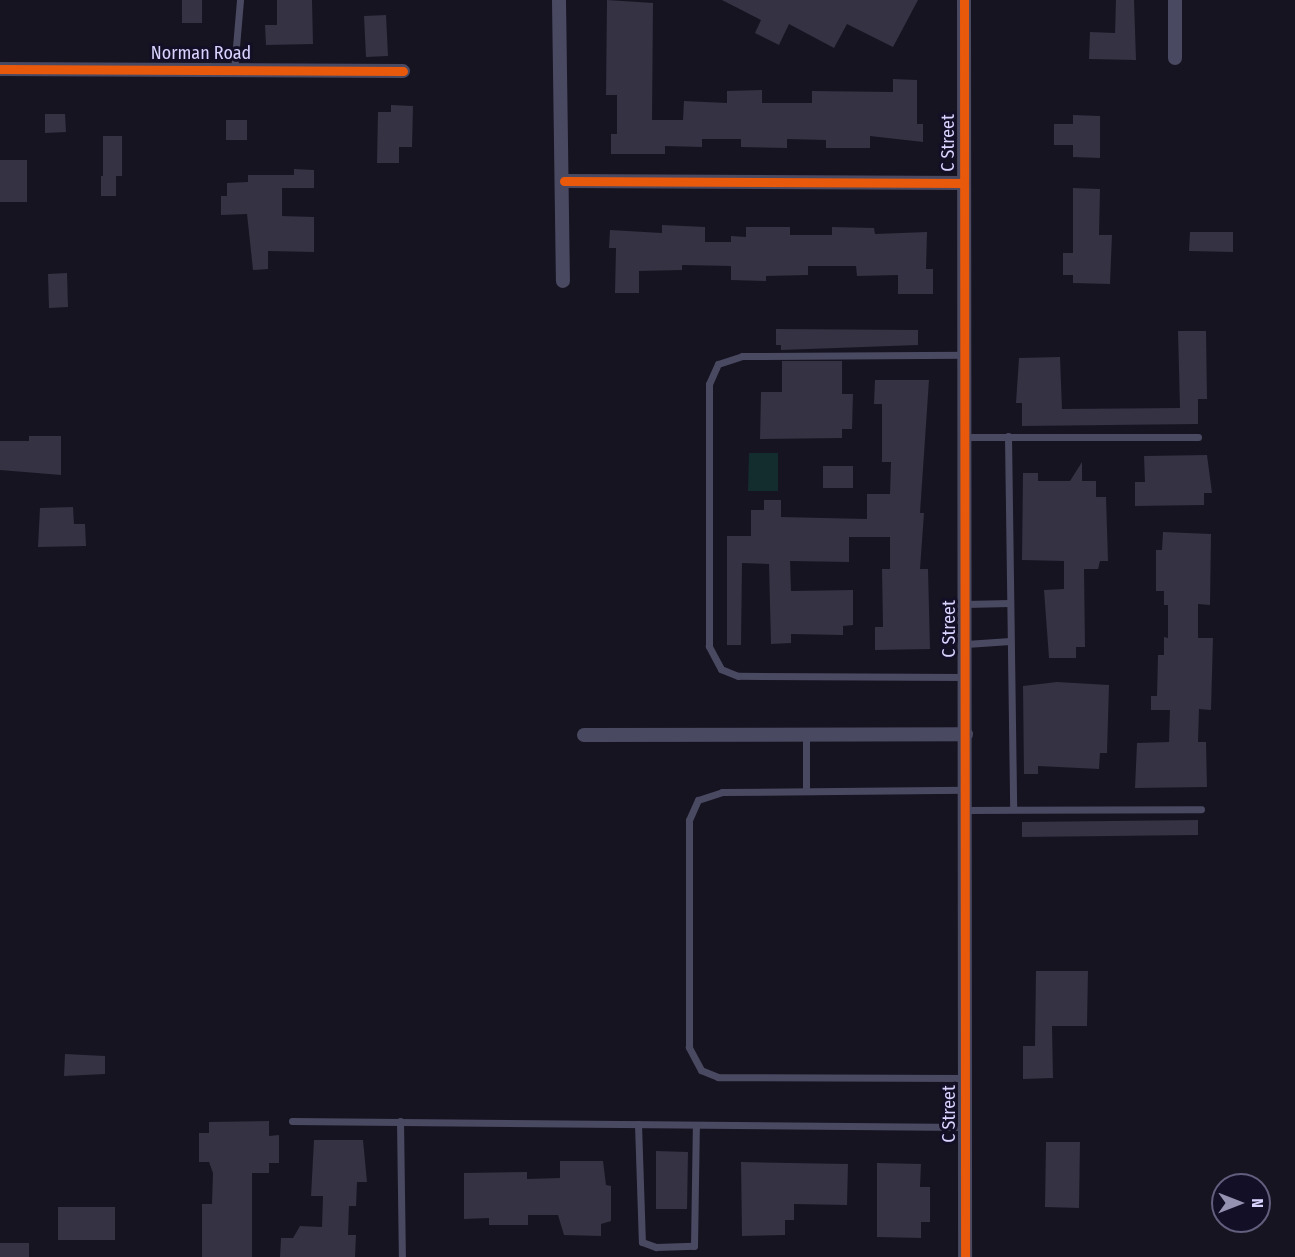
<!DOCTYPE html>
<style>
body{margin:0}
#map{position:relative;width:1295px;height:1257px;overflow:hidden;background:#161421;font-family:"Fira Sans Condensed",sans-serif}
div>[style]{position:absolute}
.green>*{inset:0;background:#132c2d}
.building>*{inset:0;background:#343243}
.service>*{height:7px;margin:-3.5px;padding:0 3.5px;transform-origin:3.5px;border-radius:3.5px;background:#4a4962}
.minor>*{height:14px;margin:-7px;padding:0 7px;transform-origin:7px;border-radius:7px;background:#4a4962}
.cycleway>*{height:9px;margin:-4.5px;padding:0 4.5px;transform-origin:4.5px;border-radius:4.5px;background:#e8590c}
span{translate:-50% -50%;white-space:nowrap;text-align:center;line-height:1.15;-webkit-text-stroke:6px #130f26;paint-order:stroke}
.street-label{font-size:18px;color:#d9d4ff}
.north{position:absolute;left:1211px;top:1173px;width:60px;height:60px;box-sizing:border-box;background:#130f26;border:2px solid #625e7d;border-radius:50%;rotate:90deg;font-size:16px;font-weight:700;line-height:24px;text-align:center;color:#d9d4ff}
.north::after{content:'';display:block;margin:auto;width:21px;height:27px;background:#9591b1;clip-path:polygon(50% 0,100% 100%,50% 72%,0 100%)}
</style>
<div id="map">
<div class="green">
<div style="clip-path:polygon(749px 453px,778px 453px,778px 491px,748px 491px)"></div>
</div>
<div class="building">
<div style="clip-path:polygon(182px 0,202px 0,202px 23px,182px 23px)"></div>
<div style="clip-path:polygon(277px 0,312px 0,313px 44px,266px 45px,265px 25px,277px 25px)"></div>
<div style="clip-path:polygon(607px 0,653px 3px,652px 120px,683px 120px,684px 101px,727px 103px,727px 91px,762px 90px,762px 103px,812px 103px,812px 91px,893px 92px,893px 79px,917px 80px,917px 124px,923px 124px,923px 142px,870px 136px,870px 148px,826px 148px,826px 140px,787px 139px,787px 148px,741px 147px,741px 139px,702px 139px,702px 147px,665px 146px,665px 154px,611px 154px,611px 134px,617px 134px,617px 95px,606px 95px)"></div>
<div style="clip-path:polygon(722px 0,918px 0,893px 47px,847px 24px,834px 48px,789px 24px,779px 45px,755px 33px,761px 20px)"></div>
<div style="clip-path:polygon(1116px 0,1134px 0,1136px 60px,1089px 59px,1090px 32px,1115px 33px)"></div>
<div style="clip-path:polygon(386px 15px,388px 56px,366px 57px,364px 16px)"></div>
<div style="clip-path:polygon(391px 105px,413px 106px,412px 147px,399px 147px,399px 163px,377px 163px,378px 112px,391px 112px)"></div>
<div style="clip-path:polygon(45px 114px,65px 114px,66px 132px,45px 133px)"></div>
<div style="clip-path:polygon(1073px 115px,1100px 116px,1100px 158px,1073px 157px,1073px 145px,1054px 145px,1054px 124px,1073px 124px)"></div>
<div style="clip-path:polygon(226px 120px,247px 120px,247px 140px,226px 140px)"></div>
<div style="clip-path:polygon(103px 136px,122px 136px,122px 176px,103px 176px)"></div>
<div style="clip-path:polygon(0 160px,27px 160px,27px 202px,0 202px)"></div>
<div style="clip-path:polygon(294px 169px,314px 170px,314px 188px,282px 188px,282px 216px,314px 217px,314px 252px,268px 251px,268px 269px,253px 270px,247px 214px,221px 215px,221px 196px,227px 196px,227px 183px,248px 182px,248px 175px,294px 175px)"></div>
<div style="clip-path:polygon(101px 176px,116px 176px,116px 196px,101px 196px)"></div>
<div style="clip-path:polygon(1073px 188px,1100px 189px,1099px 235px,1112px 235px,1110px 284px,1073px 283px,1073px 275px,1063px 275px,1063px 253px,1073px 253px)"></div>
<div style="clip-path:polygon(662px 225px,705px 227px,705px 242px,731px 242px,731px 236px,746px 237px,746px 227px,790px 227px,790px 235px,832px 235px,832px 227px,874px 228px,875px 234px,927px 232px,926px 269px,933px 269px,933px 294px,898px 294px,898px 275px,857px 276px,856px 266px,808px 266px,808px 275px,766px 276px,766px 281px,731px 280px,731px 266px,682px 265px,682px 270px,639px 271px,639px 293px,615px 293px,616px 248px,609px 248px,610px 230px,662px 233px)"></div>
<div style="clip-path:polygon(1190px 232px,1233px 232px,1233px 252px,1189px 251px)"></div>
<div style="clip-path:polygon(67px 273px,68px 307px,49px 308px,48px 274px)"></div>
<div style="clip-path:polygon(776px 329px,918px 330px,918px 345px,781px 350px,781px 345px,776px 345px)"></div>
<div style="clip-path:polygon(1178px 331px,1206px 331px,1207px 399px,1198px 399px,1198px 424px,1022px 426px,1022px 403px,1016px 403px,1019px 358px,1060px 357px,1062px 409px,1180px 408px)"></div>
<div style="clip-path:polygon(782px 361px,842px 361px,842px 394px,853px 394px,852px 429px,842px 429px,842px 438px,760px 439px,761px 392px,782px 392px)"></div>
<div style="clip-path:polygon(875px 380px,929px 380px,920px 513px,924px 513px,920px 569px,928px 569px,930px 649px,875px 650px,875px 627px,883px 627px,882px 569px,890px 569px,890px 537px,849px 537px,849px 562px,790px 561px,791px 591px,853px 590px,853px 625px,843px 626px,843px 635px,791px 634px,791px 643px,771px 644px,769px 564px,742px 563px,741px 645px,727px 645px,727px 536px,751px 536px,751px 510px,764px 510px,764px 500px,781px 500px,781px 517px,867px 519px,867px 494px,890px 494px,891px 462px,882px 462px,882px 404px,874px 404px)"></div>
<div style="clip-path:polygon(29px 436px,61px 436px,61px 475px,0 470px,0 441px,29px 441px)"></div>
<div style="clip-path:polygon(1207px 455px,1212px 493px,1204px 493px,1204px 505px,1135px 506px,1135px 482px,1145px 482px,1144px 456px)"></div>
<div style="clip-path:polygon(1082px 462px,1082px 481px,1096px 481px,1096px 497px,1106px 497px,1108px 561px,1100px 561px,1098px 569px,1084px 569px,1085px 647px,1076px 647px,1076px 658px,1049px 658px,1044px 590px,1064px 589px,1064px 561px,1022px 560px,1023px 473px,1038px 473px,1038px 481px,1070px 481px)"></div>
<div style="clip-path:polygon(823px 466px,853px 466px,853px 488px,823px 488px)"></div>
<div style="clip-path:polygon(73px 507px,74px 524px,85px 524px,86px 546px,38px 547px,40px 508px)"></div>
<div style="clip-path:polygon(1163px 532px,1211px 534px,1210px 605px,1198px 604px,1198px 638px,1213px 638px,1211px 710px,1199px 709px,1198px 742px,1206px 742px,1207px 787px,1135px 788px,1137px 743px,1169px 742px,1170px 710px,1151px 710px,1151px 696px,1157px 696px,1158px 655px,1164px 655px,1164px 637px,1168px 638px,1168px 605px,1164px 605px,1164px 591px,1156px 591px,1156px 550px,1162px 550px)"></div>
<div style="clip-path:polygon(1057px 682px,1109px 685px,1107px 753px,1100px 753px,1099px 769px,1038px 766px,1038px 774px,1024px 774px,1023px 686px)"></div>
<div style="clip-path:polygon(1198px 820px,1198px 835px,1022px 837px,1022px 822px)"></div>
<div style="clip-path:polygon(1036px 971px,1088px 971px,1087px 1026px,1052px 1026px,1053px 1078px,1023px 1079px,1023px 1046px,1035px 1046px)"></div>
<div style="clip-path:polygon(65px 1054px,105px 1056px,105px 1074px,64px 1076px)"></div>
<div style="clip-path:polygon(269px 1121px,269px 1136px,279px 1135px,279px 1163px,269px 1163px,269px 1173px,252px 1173px,252px 1257px,202px 1257px,202px 1204px,212px 1204px,213px 1173px,209px 1162px,199px 1162px,199px 1133px,209px 1133px,209px 1122px)"></div>
<div style="clip-path:polygon(314px 1140px,363px 1140px,367px 1182px,357px 1182px,356px 1206px,349px 1206px,348px 1235px,356px 1235px,355px 1257px,280px 1257px,281px 1238px,293px 1238px,300px 1226px,322px 1227px,323px 1196px,311px 1196px)"></div>
<div style="clip-path:polygon(1046px 1142px,1080px 1142px,1079px 1208px,1045px 1207px)"></div>
<div style="clip-path:polygon(656px 1151px,688px 1152px,687px 1209px,656px 1209px)"></div>
<div style="clip-path:polygon(560px 1161px,603px 1161px,606px 1185px,611px 1186px,611px 1221px,601px 1224px,601px 1236px,564px 1235px,558px 1215px,528px 1215px,528px 1225px,489px 1225px,489px 1218px,464px 1219px,464px 1173px,527px 1172px,527px 1179px,560px 1178px)"></div>
<div style="clip-path:polygon(741px 1162px,848px 1164px,847px 1205px,794px 1204px,794px 1220px,785px 1220px,785px 1235px,742px 1236px)"></div>
<div style="clip-path:polygon(877px 1163px,921px 1164px,920px 1187px,930px 1187px,930px 1222px,921px 1222px,921px 1238px,877px 1237px)"></div>
<div style="clip-path:polygon(58px 1207px,115px 1207px,115px 1240px,58px 1240px)"></div>
<div style="clip-path:polygon(0 1243px,29px 1243px,29px 1257px,0 1257px)"></div>
</div>
<div class="service">
<div style="left:234px;top:70px;width:70px;rotate:-85.1deg"></div>
<div style="left:1008px;top:436px;width:373px;rotate:89.2deg"></div>
<div style="left:965px;top:437px;width:233px"></div>
<div style="left:965px;top:604px;width:45px;rotate:-1.3deg"></div>
<div style="left:966px;top:644px;width:44px;rotate:-3.9deg"></div>
<div style="left:965px;top:677px;width:227px;rotate:-179.7deg"></div>
<div style="left:738px;top:676px;width:18px;rotate:-158deg"></div>
<div style="left:721px;top:669px;width:26px;rotate:-118deg"></div>
<div style="left:709px;top:646px;width:262px;rotate:-90deg"></div>
<div style="left:709px;top:384px;width:22px;rotate:-66deg"></div>
<div style="left:718px;top:364px;width:25px;rotate:-18deg"></div>
<div style="left:742px;top:356px;width:223px;rotate:-0.3deg"></div>
<div style="left:806px;top:734px;width:57px;rotate:90deg"></div>
<div style="left:966px;top:810px;width:235px;rotate:-0.2deg"></div>
<div style="left:965px;top:1078px;width:247px;rotate:-179.8deg"></div>
<div style="left:718px;top:1077px;width:18px;rotate:-158deg"></div>
<div style="left:701px;top:1070px;width:26px;rotate:-118deg"></div>
<div style="left:689px;top:1047px;width:227px;rotate:-90deg"></div>
<div style="left:689px;top:820px;width:22px;rotate:-66deg"></div>
<div style="left:698px;top:800px;width:25px;rotate:-18deg"></div>
<div style="left:722px;top:792px;width:244px;rotate:-0.5deg"></div>
<div style="left:292px;top:1121px;width:673px;rotate:0.51deg"></div>
<div style="left:400px;top:1121px;width:136px;rotate:89.2deg"></div>
<div style="left:638px;top:1124px;width:118px;rotate:88.1deg"></div>
<div style="left:642px;top:1242px;width:15px;rotate:20deg"></div>
<div style="left:656px;top:1247px;width:38px;rotate:-2deg"></div>
<div style="left:694px;top:1246px;width:121px;rotate:-89.1deg"></div>
</div>
<div class="minor">
<div style="left:559px;top:0;width:281px;rotate:89.2deg"></div>
<div style="left:964px;top:0;width:1257px;rotate:89.95deg"></div>
<div style="left:1175px;top:58px;width:58px;rotate:-90deg"></div>
<div style="left:0;top:69px;width:403px;rotate:0.3deg"></div>
<div style="left:564px;top:181px;width:400px;rotate:0.3deg"></div>
<div style="left:584px;top:735px;width:382px;rotate:-0.1deg"></div>
</div>
<div class="cycleway">
<div style="left:964px;top:0;width:1257px;rotate:89.95deg"></div>
<div style="left:0;top:69px;width:403px;rotate:0.3deg"></div>
<div style="left:564px;top:181px;width:400px;rotate:0.3deg"></div>
</div>
<div class="street-label">
<span style="left:201px;top:53px">Norman Road</span>
<span style="left:948px;top:143px;rotate:-90deg">C Street</span>
<span style="left:949px;top:629px;rotate:-90deg">C Street</span>
<span style="left:949px;top:1114px;rotate:-90deg">C Street</span>
</div>
<div class="north">N</div>
</div>
